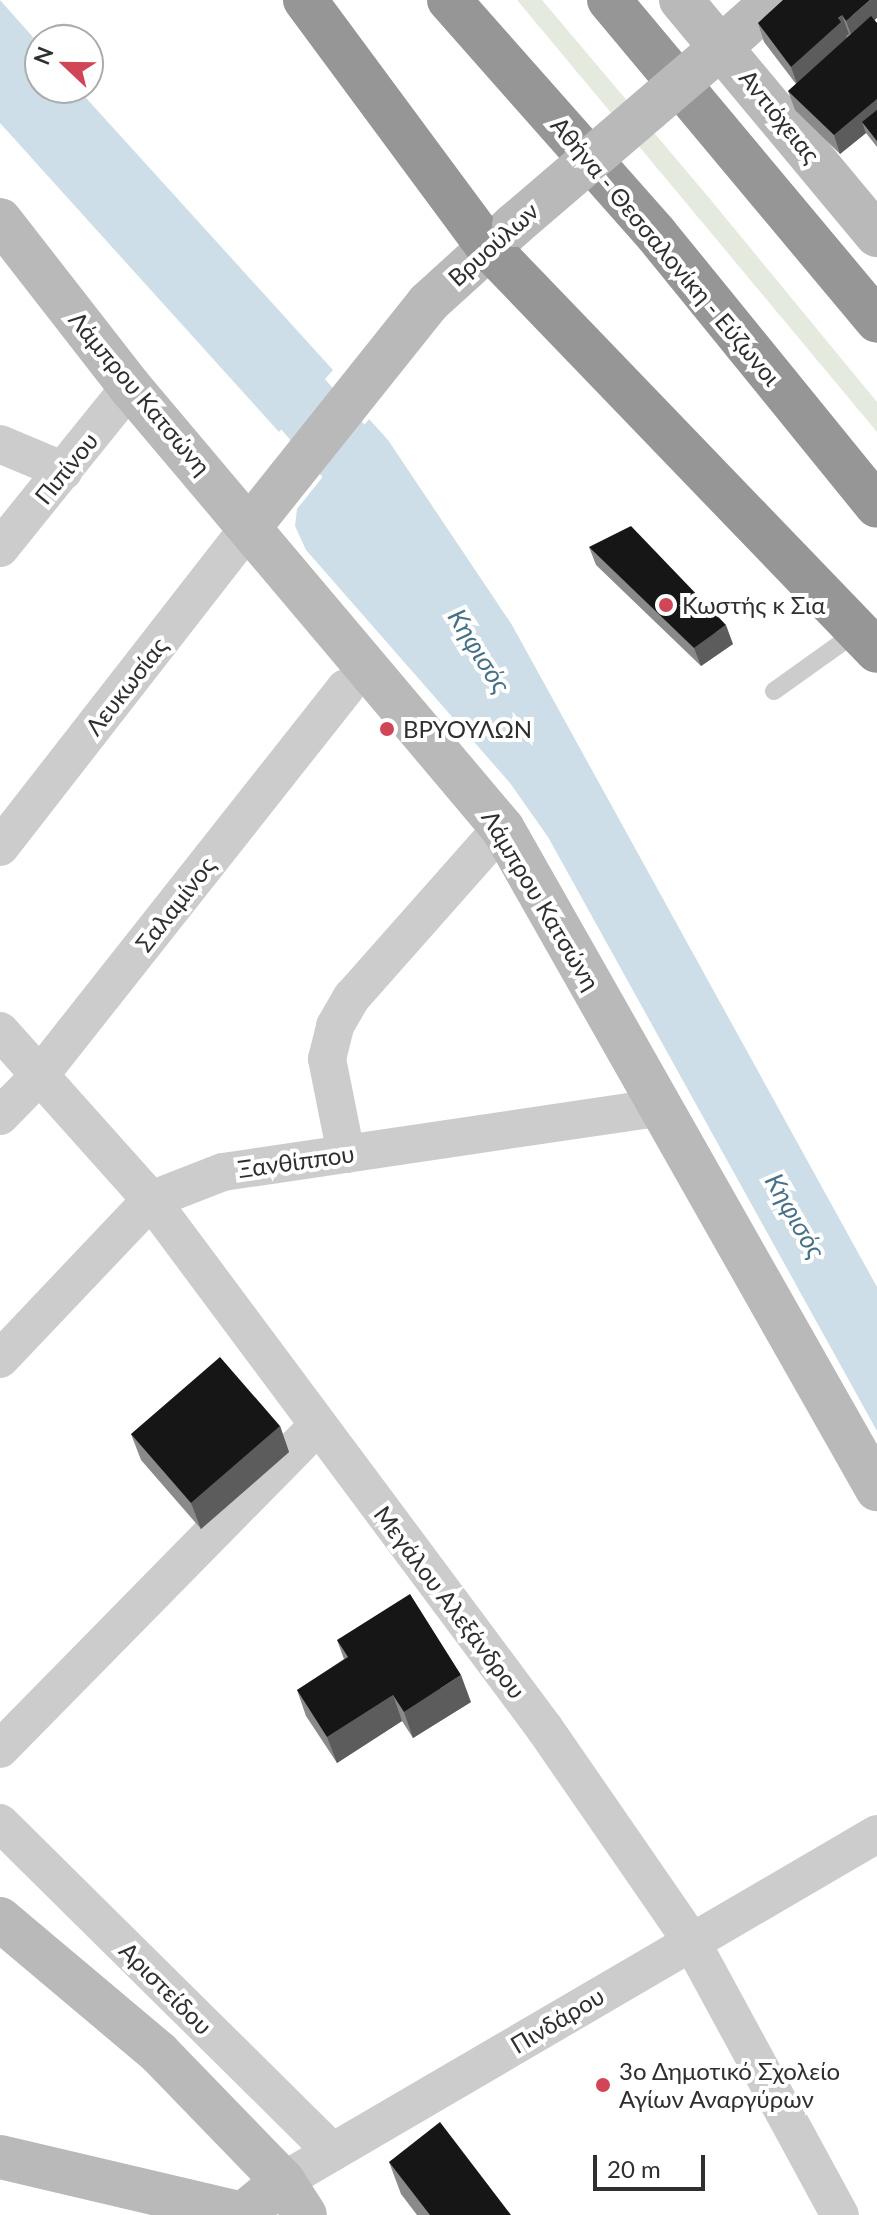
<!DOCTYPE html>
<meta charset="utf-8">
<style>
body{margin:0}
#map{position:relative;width:877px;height:2215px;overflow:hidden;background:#fff;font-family:Lato,sans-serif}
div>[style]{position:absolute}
.green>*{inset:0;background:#e5eade}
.water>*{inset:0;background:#cddee8}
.river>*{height:66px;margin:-33px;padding:0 33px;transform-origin:33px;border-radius:33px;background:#cddee8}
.lane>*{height:18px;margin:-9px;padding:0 9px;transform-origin:9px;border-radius:9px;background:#ccc}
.street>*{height:38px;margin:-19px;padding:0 19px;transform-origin:19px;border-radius:19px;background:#ccc}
.secondary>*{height:44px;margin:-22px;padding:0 22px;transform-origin:22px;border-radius:22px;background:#b9b9b9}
.highway>*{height:44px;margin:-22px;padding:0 22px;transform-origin:22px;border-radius:22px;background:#969696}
.secondary-bridge>*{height:44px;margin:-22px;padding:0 22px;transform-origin:22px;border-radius:22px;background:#b9b9b9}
.wall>*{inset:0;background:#8a8a8a}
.shaded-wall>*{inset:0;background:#5c5c5c}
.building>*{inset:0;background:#161616}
.dots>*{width:22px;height:22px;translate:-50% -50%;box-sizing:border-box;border:4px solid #fff;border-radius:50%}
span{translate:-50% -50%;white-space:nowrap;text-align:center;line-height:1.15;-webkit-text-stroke:8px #fff;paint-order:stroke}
.street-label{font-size:24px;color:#2f2f2f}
.poi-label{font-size:24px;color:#2f2f2f}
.left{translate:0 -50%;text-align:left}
.water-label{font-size:26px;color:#467187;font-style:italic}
.north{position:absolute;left:24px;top:24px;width:80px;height:80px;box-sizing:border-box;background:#fff;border:2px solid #acacac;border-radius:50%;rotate:292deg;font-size:22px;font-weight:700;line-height:32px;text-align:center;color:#2f2f2f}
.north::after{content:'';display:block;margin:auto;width:28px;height:36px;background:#d14656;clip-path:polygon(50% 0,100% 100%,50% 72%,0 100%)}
.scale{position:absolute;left:593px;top:2155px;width:112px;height:36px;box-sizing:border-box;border:4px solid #2f2f2f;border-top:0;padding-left:10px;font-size:24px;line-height:28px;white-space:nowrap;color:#2f2f2f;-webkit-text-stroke:6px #fff;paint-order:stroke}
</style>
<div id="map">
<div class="green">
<div style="clip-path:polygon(517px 0,542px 0,710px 199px,877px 402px,877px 432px)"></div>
</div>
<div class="water">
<div style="clip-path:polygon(0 0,40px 45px,40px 88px,77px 88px,333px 370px,279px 432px,0 123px)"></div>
<div style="clip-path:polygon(369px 419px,388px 440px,512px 625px,877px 1287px,877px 1431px,548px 837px,510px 783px,306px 550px,295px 526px,297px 509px)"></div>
</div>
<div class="river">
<div style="left:244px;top:336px;width:200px;rotate:49.1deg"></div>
<div style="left:375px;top:487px;width:41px;rotate:55.9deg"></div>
</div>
<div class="lane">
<div style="left:774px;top:691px;width:103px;rotate:-35.5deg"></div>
</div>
<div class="street">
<div style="left:0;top:444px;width:69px;rotate:22.9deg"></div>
<div style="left:0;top:548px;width:207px;rotate:-51.1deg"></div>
<div style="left:0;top:847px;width:408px;rotate:-52.1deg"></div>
<div style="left:0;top:1031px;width:227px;rotate:48.2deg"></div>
<div style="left:151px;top:1200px;width:660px;rotate:53.32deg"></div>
<div style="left:545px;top:1729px;width:257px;rotate:55.4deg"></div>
<div style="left:691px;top:1941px;width:312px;rotate:61.5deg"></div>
<div style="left:0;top:1116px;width:57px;rotate:-45.7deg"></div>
<div style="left:40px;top:1075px;width:493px;rotate:-51.7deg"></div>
<div style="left:346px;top:1154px;width:97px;rotate:-101.3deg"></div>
<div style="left:327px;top:1059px;width:34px;rotate:-76deg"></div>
<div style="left:335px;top:1026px;width:34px;rotate:-60deg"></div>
<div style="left:352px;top:997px;width:207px;rotate:-48.5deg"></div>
<div style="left:0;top:1359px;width:219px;rotate:-46.5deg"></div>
<div style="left:151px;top:1200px;width:77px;rotate:-21.3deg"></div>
<div style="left:223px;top:1172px;width:444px;rotate:-8.4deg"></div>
<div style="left:0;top:1749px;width:451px;rotate:-45.5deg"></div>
<div style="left:0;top:1823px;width:468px;rotate:44.7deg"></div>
<div style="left:283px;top:2181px;width:688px;rotate:-30.29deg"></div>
</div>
<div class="secondary">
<div style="left:681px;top:0;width:306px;rotate:50.2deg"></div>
<div style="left:710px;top:57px;width:86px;rotate:-41.7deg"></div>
<div style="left:0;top:220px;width:212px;rotate:52.1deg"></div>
<div style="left:130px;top:387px;width:578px;rotate:49.84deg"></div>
<div style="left:503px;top:829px;width:759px;rotate:60.46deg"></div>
<div style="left:251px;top:525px;width:284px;rotate:-51.4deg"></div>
<div style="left:428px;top:303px;width:116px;rotate:-42.2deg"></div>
<div style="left:0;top:1919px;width:208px;rotate:40.1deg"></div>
<div style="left:159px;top:2053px;width:178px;rotate:45.9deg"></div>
<div style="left:283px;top:2181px;width:40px;rotate:57.1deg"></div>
<div style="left:0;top:2157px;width:250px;rotate:13.2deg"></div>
<div style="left:243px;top:2214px;width:52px;rotate:-39.5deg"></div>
</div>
<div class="highway">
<div style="left:305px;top:0;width:306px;rotate:53.5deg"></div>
<div style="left:487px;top:246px;width:562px;rotate:46.08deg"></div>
<div style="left:449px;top:0;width:312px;rotate:48.5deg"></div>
<div style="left:656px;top:234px;width:350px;rotate:50.9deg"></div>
<div style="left:609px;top:0;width:418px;rotate:50.1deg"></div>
</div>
<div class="secondary-bridge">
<div style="left:514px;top:225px;width:258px;rotate:-40.6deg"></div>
</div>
<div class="wall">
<div style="clip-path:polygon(783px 0,874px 20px,877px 23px,877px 147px,866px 133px,840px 154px,795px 110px,788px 91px,796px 84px,764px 42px,758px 23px)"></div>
<div style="clip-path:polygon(589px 547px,733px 644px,701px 666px,596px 565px)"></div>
<div style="clip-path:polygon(280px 1426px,289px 1452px,201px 1529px,141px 1460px,131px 1434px)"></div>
<div style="clip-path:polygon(337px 1640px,471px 1702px,413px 1738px,402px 1721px,337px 1763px,306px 1716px,297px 1690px,344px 1659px)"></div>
<div style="clip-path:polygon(389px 2162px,511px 2215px,417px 2215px,401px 2194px)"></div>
</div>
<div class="shaded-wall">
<div style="clip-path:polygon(870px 0,877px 0,877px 18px,853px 40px,846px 21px)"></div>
<div style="clip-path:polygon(842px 15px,849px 34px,846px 36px,848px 40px,798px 86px,791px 67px)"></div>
<div style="clip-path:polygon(877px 99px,877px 123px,862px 122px,866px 133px,840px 154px,834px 135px)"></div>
<div style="clip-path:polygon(726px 625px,733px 644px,701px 666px,694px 648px)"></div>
<div style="clip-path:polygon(280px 1426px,289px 1452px,201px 1529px,191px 1503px)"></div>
<div style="clip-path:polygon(461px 1675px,471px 1702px,413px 1738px,404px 1712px)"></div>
<div style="clip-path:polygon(393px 1695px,402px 1721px,337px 1763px,327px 1737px)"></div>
</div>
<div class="building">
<div style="clip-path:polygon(783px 0,870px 0,846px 21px,842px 15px,838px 18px,841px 22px,791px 67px,758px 23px)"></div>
<div style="clip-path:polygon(871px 16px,877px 23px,877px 99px,834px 135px,788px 91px)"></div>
<div style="clip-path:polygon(877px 110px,877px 141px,862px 122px)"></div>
<div style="clip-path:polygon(631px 526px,726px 625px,694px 648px,589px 547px)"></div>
<div style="clip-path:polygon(220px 1357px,280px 1426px,191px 1503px,131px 1434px)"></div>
<div style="clip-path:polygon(410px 1594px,461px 1675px,404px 1712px,393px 1695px,327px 1737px,297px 1690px,348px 1657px,337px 1640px)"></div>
<div style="clip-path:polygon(440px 2122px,511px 2215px,430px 2215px,389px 2162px)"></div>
</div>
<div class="dots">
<div style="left:666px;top:605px;background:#d14656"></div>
<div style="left:387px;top:729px;background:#d14656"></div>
<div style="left:603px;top:2085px;background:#d14656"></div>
</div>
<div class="street-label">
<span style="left:780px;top:116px;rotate:51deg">Αντιόχειας</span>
<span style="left:493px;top:244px;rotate:-42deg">Βρυούλων</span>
<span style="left:666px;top:251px;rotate:50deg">Αθήνα - Θεσσαλονίκη - Εύζωνοι</span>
<span style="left:140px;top:393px;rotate:50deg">Λάμπρου Κατσώνη</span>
<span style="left:66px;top:468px;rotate:-51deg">Πιπίνου</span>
<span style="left:126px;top:686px;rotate:-52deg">Λευκωσίας</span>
<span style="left:541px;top:900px;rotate:59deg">Λάμπρου Κατσώνη</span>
<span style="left:175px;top:904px;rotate:-52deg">Σαλαμίνος</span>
<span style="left:296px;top:1161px;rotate:-8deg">Ξανθίππου</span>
<span style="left:450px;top:1602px;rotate:53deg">Μεγάλου Αλεξάνδρου</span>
<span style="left:166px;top:1988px;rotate:45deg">Αριστείδου</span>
<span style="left:557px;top:2020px;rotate:-31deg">Πινδάρου</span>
</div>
<div class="poi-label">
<span class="left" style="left:682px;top:605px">Κωστής κ Σια</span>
<span class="left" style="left:403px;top:729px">ΒΡΥΟΥΛΩΝ</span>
<span class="left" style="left:619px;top:2085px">3ο Δημοτικό Σχολείο<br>Αγίων Αναργύρων</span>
</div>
<div class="water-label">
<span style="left:479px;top:651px;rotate:58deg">Κηφισός</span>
<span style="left:795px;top:1216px;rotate:60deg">Κηφισός</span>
</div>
<div class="north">N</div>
<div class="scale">20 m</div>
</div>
